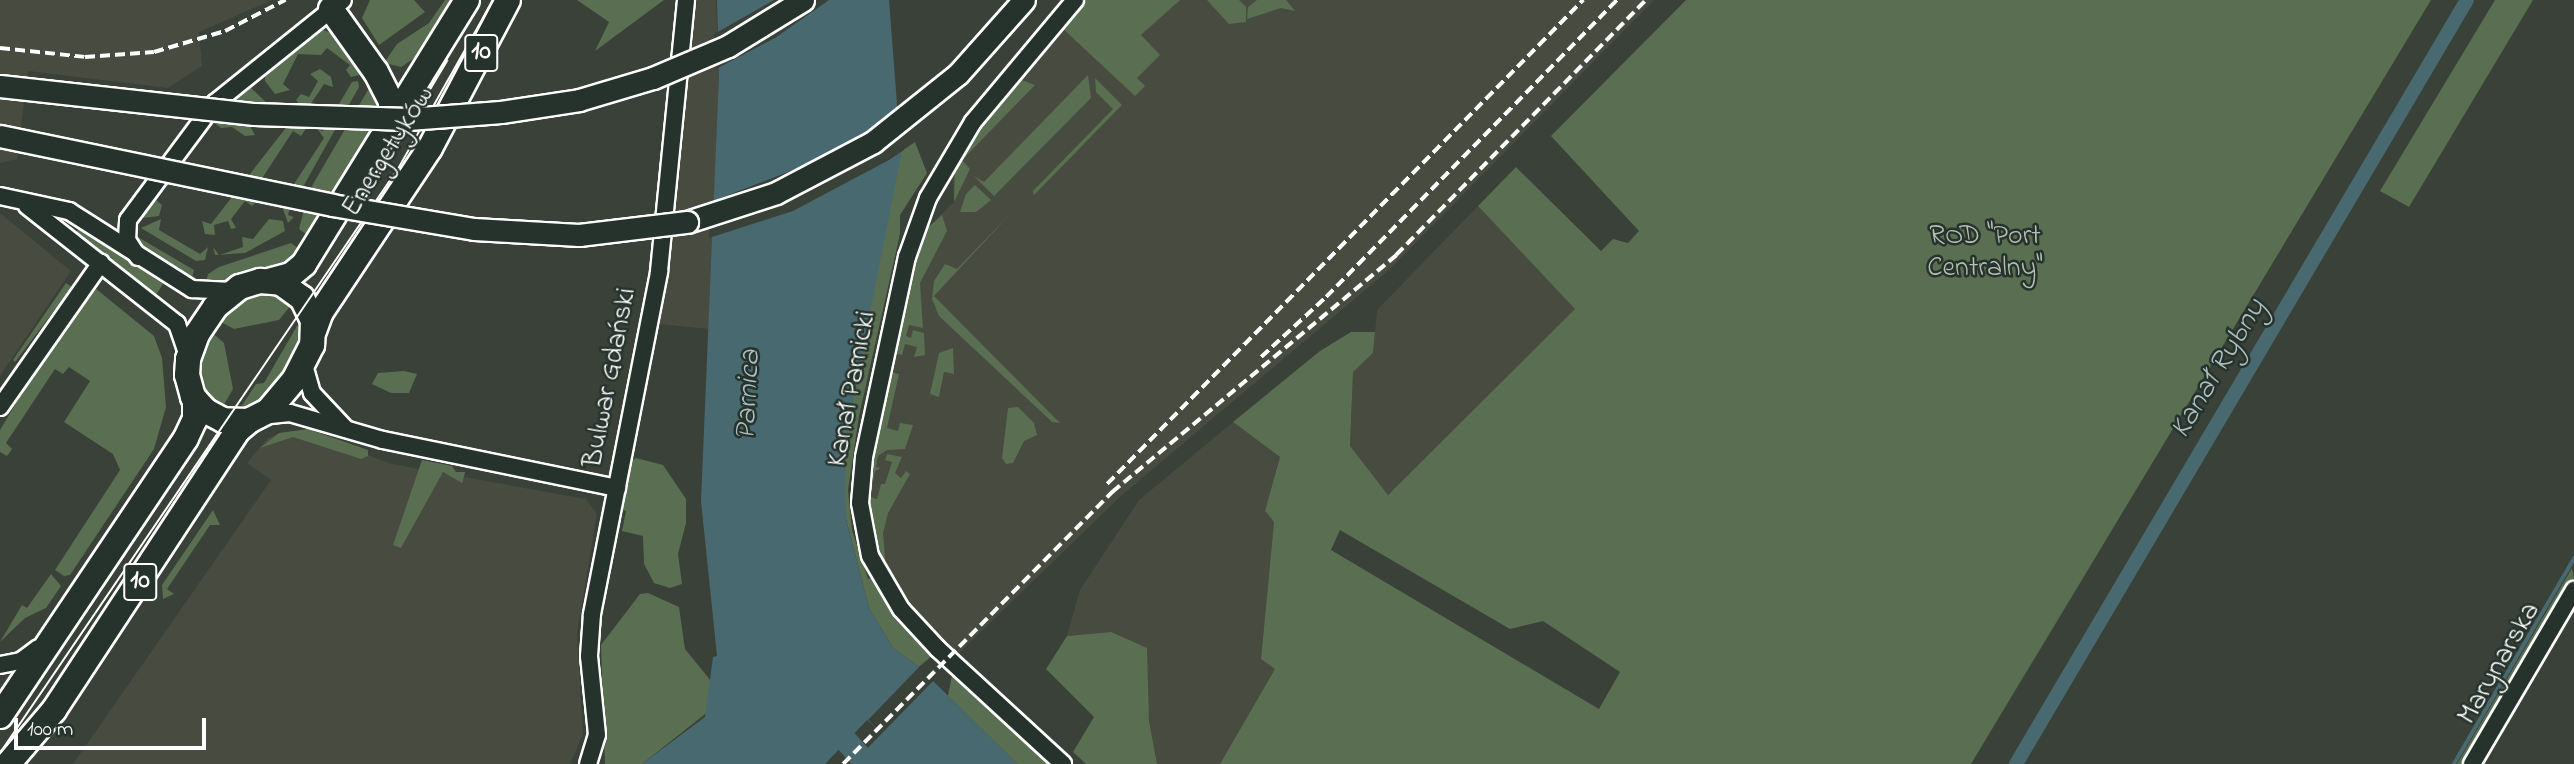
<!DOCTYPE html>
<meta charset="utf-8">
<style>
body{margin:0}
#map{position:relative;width:2574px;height:764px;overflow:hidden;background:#3a4138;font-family:"Indie Flower",sans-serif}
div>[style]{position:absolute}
.built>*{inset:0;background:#484b40}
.green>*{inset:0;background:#5a6e51}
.water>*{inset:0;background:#496970}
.pier>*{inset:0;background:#3a4138}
.stream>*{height:3.5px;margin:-1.75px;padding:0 1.75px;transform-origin:1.75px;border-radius:1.75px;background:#496970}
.canal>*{height:14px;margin:-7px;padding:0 7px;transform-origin:7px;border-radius:7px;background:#496970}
.river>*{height:23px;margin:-11.5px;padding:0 11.5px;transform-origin:11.5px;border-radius:11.5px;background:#496970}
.roads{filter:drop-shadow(2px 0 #fff) drop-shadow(-2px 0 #fff) drop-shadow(0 2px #fff) drop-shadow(0 -2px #fff)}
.street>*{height:16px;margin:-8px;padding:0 8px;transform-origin:8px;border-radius:8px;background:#26332d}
.secondary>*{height:21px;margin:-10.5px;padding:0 10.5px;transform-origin:10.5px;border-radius:10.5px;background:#26332d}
.primary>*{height:24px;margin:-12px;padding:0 12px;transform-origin:12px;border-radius:12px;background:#26332d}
.tram>*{height:2px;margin:-1px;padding:0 1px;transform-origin:1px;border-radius:1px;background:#fff}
.rail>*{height:3.5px;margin-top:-1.75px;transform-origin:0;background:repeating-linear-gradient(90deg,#fff 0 10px,transparent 0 15px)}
.bridges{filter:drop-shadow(2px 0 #fff) drop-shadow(-2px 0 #fff) drop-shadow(0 2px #fff) drop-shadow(0 -2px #fff)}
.secondary-bridge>*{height:21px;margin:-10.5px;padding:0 10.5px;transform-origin:10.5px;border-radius:10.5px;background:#26332d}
span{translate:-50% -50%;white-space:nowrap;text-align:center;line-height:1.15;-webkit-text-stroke:5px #26332d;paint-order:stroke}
.shield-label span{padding:2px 5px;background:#26332d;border:2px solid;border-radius:5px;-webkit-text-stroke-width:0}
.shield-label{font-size:26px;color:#fff;font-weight:700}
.street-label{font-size:28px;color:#fff}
.park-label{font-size:28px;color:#b5beb1}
.water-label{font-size:30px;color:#adbcbf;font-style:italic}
.scale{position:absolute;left:14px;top:718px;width:192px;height:32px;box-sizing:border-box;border:4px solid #fff;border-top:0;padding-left:9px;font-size:21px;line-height:24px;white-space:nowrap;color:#fff;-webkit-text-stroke:5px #26332d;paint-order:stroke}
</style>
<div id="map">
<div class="built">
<i style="clip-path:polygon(0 0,272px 0,199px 32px,202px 66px,168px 88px,28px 71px,17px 159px,0 163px)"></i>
<i style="clip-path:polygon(697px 0,716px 0,719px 74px,709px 329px,659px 324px)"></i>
<i style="clip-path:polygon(1086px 0,1654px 0,1389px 270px,1122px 495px,956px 656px,913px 610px,895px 576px,887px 578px,867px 498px,872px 456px,919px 236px,954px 202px,952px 176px,983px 121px)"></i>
<i style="clip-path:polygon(1478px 206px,1576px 309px,1388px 495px,1350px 447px,1353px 371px,1373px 353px,1377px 310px)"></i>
<i style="clip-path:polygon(0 213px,71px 271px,0 376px)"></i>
<i style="clip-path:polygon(1233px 422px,1280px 457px,1265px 511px,1274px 522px,1261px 659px,1276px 669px,1220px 764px,1157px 764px,1149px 721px,1111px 632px,1067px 636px,1080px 590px,1139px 500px)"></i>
<i style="clip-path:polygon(279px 434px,324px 439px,392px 464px,586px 499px,597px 514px,577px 634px,583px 734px,570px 764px,73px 764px,271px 480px,247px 463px,268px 438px)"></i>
</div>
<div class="green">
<i style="clip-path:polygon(370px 0,414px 0,425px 12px,379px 45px,362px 18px)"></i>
<i style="clip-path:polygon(445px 0,450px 0,416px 57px,401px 67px,384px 63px,397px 44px,429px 23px)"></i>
<i style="clip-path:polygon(577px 0,664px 0,595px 51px,609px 22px)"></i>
<i style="clip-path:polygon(1086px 0,1180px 0,1141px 35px,1160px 55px,1137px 78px,1145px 86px,1135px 96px,1061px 27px)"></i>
<i style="clip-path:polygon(1207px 0,1239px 0,1246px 7px,1246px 22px,1229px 24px)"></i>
<i style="clip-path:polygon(1257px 0,1286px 0,1295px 11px,1281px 8px,1247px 19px,1248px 7px)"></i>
<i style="clip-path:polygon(evenodd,1686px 0,2431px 0,1971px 764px,1220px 764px,1275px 669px,1261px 659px,1274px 522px,1265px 511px,1280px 457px,1233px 422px,1320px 351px,1351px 332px,1375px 332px,1373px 353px,1353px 372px,1350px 446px,1388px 495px,1575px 309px,1478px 206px,1516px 167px,1601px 251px,1613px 239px,1628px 243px,1639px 231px,1551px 136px,1686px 0,1340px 530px,1510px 629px,1543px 621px,1620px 672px,1599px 709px,1331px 550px,1340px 530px)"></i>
<i style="clip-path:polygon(2495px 0,2533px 0,2409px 207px,2380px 191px)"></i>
<i style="clip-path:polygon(323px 30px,333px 33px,363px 70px,360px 75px,351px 77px,346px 70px,350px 65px,327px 48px,321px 55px,298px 54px,283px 84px,290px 90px,275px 94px,265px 81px,265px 71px,316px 31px)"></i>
<i style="clip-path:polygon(320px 69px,331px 77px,333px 87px,324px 84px,306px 111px,313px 118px,301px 136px,293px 131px,259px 183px,257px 201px,252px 206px,245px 201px,231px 219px,236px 228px,231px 229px,228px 221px,214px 225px,215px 235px,205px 234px,202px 221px,211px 224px,302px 107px,296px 100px,301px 94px,309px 97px,318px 81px,310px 74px)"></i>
<i style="clip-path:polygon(1088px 75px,1091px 98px,994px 196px,974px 176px,984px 182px)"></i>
<i style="clip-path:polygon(1095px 78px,1122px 105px,1034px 195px,1033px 191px,1113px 109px,1096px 92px)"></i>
<i style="clip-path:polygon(1019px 79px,1035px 85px,962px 160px,970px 169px,954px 202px,955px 163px)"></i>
<i style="clip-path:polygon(358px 81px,359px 87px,299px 194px,294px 193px,288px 215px,294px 217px,288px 223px,281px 204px,324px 138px,318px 130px,323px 131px,352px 82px)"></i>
<i style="clip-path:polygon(372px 83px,379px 94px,382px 121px,312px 239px,299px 229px,309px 191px)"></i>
<i style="clip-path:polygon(251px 88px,271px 107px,250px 126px,255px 135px,245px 136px,232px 127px,221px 128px,214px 123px,155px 199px,162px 205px,159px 216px,134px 219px,179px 155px,242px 89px)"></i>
<i style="clip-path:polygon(915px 142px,927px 173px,900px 215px,900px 234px,859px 416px,848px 490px,852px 530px,868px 579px,874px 577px,935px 653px,919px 667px,893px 648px,869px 608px,846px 519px,842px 472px,844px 423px,848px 423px,900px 152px)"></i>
<i style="clip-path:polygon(975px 185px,991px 200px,976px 212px,960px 212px,966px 194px)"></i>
<i style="clip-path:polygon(1014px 210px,934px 296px,1060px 423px,1052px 422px,939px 316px,932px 299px,934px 281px,945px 264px,957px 269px)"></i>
<i style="clip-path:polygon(942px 215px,947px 231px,920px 283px,923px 328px,909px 325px,906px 336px,911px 338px,913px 330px,924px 333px,925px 355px,914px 357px,917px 347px,905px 344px,902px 355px,894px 353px,890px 372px,899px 374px,887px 428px,898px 431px,900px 423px,913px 425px,905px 449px,887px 450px,878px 456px,876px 467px,881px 468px,875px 471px,870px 497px,877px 499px,881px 484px,885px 484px,892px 462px,885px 460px,887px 454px,902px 457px,895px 473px,901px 478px,906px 471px,910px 474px,888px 513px,883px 533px,886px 569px,880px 568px,867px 492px,880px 412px,919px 236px)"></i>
<i style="clip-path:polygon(161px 219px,159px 230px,200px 254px,208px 247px,205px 260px,196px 261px,141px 228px)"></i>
<i style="clip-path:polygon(269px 219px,283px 221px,285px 231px,245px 253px,215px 255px,213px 247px,219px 255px,243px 247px,242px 237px,253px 239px)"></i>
<i style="clip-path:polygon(82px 224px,163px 284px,156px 295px,74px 235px)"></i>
<i style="clip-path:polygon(131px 233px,194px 270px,191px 282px,147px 258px)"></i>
<i style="clip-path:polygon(291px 243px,302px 251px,287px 268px,250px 271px,218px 286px,205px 287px,208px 274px,219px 267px)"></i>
<i style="clip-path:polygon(66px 283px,72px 287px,15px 362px,13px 360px)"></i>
<i style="clip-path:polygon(95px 288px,154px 336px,162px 358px,166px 407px,154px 449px,70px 575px,64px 576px,55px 570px,120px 470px,113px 454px,64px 422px,90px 381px,69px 367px,63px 374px,55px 369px,6px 443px,12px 449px,7px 456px,0 452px,0 430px,40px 363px)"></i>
<i style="clip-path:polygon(268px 292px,292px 304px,279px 320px,234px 329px,219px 321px,239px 301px)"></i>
<i style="clip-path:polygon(301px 319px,300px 343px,284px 374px,261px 402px,239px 410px,256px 384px,264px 383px)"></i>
<i style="clip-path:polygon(211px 332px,224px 343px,233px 389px,222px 408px,202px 388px,198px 367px)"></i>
<i style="clip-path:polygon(953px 348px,954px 374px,944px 372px,939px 397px,930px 394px,939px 353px)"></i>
<i style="clip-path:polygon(404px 371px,417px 374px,409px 393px,391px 393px,372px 384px,378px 373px)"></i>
<i style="clip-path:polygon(1018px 407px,1034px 423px,1037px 435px,1024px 441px,1013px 463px,1006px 464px,1002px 458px,1008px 408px)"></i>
<i style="clip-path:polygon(308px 429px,368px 450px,368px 456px,361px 459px,293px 437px,260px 448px,279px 433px)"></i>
<i style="clip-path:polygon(636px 458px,663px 465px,686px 499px,686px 523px,678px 554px,682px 584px,670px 588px,654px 583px,644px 564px,643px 536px,622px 531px,626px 511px,621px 509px,631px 461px)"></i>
<i style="clip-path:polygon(422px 460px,452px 466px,456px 472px,465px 472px,464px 477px,462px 483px,443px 472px,401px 548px,393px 545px)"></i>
<i style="clip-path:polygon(213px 510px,220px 525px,210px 525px,167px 589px,174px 594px,163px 599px,162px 585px)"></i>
<i style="clip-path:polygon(2572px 568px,2574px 578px,2463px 764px,2457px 764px)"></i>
<i style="clip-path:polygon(51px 574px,61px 586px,46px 608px,25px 618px,0 642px,22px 605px,27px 608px)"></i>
<i style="clip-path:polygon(648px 593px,679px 607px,685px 649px,711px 681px,709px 711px,642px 764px,605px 764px,601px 645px,640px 594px)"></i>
<i style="clip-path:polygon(1111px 632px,1147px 648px,1149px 721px,1157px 764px,1086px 764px,1073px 752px,1094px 717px,1046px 669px,1067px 636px)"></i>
<i style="clip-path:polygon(953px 670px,1046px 759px,1051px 764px,1017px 764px,948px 696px)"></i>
</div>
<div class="water">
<i style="clip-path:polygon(717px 0,889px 0,901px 156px,848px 423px,844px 424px,846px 519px,869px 608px,893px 648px,919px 667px,1017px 764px,642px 764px,705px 717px,713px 657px,717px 656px,701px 501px,719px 74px)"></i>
</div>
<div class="pier">
<i style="clip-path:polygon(774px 0,829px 0,775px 38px,716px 69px,714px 34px)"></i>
<i style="clip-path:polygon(901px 110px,904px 150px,889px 160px,793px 211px,709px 238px,710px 202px,827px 157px)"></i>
<i style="clip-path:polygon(921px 665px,935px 679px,852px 764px,825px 764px,867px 720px,882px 733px,868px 720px)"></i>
</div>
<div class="stream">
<i style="left:2454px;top:764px;width:238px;rotate:-59.7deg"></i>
</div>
<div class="canal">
<i style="left:2016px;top:764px;width:887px;rotate:-59.45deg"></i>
</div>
<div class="river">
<i style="left:827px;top:720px;width:59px;rotate:47.7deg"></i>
</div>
<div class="roads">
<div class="street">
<i style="left:0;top:196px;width:71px;rotate:12.3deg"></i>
<i style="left:69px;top:211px;width:146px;rotate:32.4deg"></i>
<i style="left:192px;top:289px;width:40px;rotate:2.9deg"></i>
<i style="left:27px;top:206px;width:191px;rotate:38.2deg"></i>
<i style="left:177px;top:324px;width:34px;rotate:71deg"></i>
<i style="left:138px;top:257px;width:20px;rotate:-123deg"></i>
<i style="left:127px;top:240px;width:20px;rotate:-87deg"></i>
<i style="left:128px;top:220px;width:146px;rotate:-53.4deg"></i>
<i style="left:215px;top:103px;width:164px;rotate:-38.8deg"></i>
<i style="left:304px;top:365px;width:29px;rotate:74deg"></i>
<i style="left:312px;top:393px;width:48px;rotate:46.7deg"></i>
<i style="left:0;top:407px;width:176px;rotate:-55deg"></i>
<i style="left:261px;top:416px;width:29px;rotate:-6deg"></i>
<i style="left:290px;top:413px;width:97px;rotate:16.2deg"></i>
<i style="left:383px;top:440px;width:239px;rotate:11.6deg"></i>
<i style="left:0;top:665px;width:21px;rotate:-11deg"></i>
<i style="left:21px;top:661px;width:21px;rotate:-37deg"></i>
<i style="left:588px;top:764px;width:30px;rotate:-73deg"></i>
<i style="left:597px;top:735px;width:79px;rotate:-95.8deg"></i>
<i style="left:589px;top:656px;width:42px;rotate:-85.9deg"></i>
<i style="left:592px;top:614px;width:349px;rotate:-78.9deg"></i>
<i style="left:659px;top:271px;width:272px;rotate:-84.3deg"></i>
<i style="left:1063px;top:764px;width:170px;rotate:-137.4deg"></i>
<i style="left:938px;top:649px;width:54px;rotate:-132.8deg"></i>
<i style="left:901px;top:609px;width:61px;rotate:-120.3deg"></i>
<i style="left:870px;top:556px;width:54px;rotate:-100.7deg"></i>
<i style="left:860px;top:503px;width:46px;rotate:-85deg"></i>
<i style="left:864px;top:457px;width:205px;rotate:-77.9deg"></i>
<i style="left:907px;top:257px;width:63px;rotate:-70.4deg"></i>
<i style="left:928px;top:198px;width:88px;rotate:-59.4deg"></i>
<i style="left:973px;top:122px;width:159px;rotate:-50.1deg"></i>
<i style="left:2472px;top:764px;width:202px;rotate:-59.6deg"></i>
</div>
<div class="secondary">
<i style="left:687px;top:222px;width:94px;rotate:-18deg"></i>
<i style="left:776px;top:193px;width:110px;rotate:-27.7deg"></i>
<i style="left:873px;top:142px;width:109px;rotate:-38.7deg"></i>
<i style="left:958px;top:74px;width:99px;rotate:-48.3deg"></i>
</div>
<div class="primary">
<i style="left:331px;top:9px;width:77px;rotate:54.5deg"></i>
<i style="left:376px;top:72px;width:33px;rotate:63deg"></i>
<i style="left:391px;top:101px;width:23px;rotate:88deg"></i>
<i style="left:260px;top:281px;width:21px;rotate:5deg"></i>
<i style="left:281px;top:283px;width:26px;rotate:36deg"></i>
<i style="left:302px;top:298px;width:25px;rotate:64deg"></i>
<i style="left:313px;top:321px;width:24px;rotate:92deg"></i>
<i style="left:312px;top:345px;width:39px;rotate:117deg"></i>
<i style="left:294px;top:380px;width:40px;rotate:130deg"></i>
<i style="left:268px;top:411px;width:22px;rotate:153deg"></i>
<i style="left:248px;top:421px;width:25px;rotate:-178deg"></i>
<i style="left:223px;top:420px;width:19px;rotate:-152deg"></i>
<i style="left:206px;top:411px;width:19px;rotate:-133deg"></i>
<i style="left:193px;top:397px;width:23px;rotate:-105deg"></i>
<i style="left:187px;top:375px;width:16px;rotate:-86deg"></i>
<i style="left:188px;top:359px;width:27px;rotate:-70deg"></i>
<i style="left:197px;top:334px;width:32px;rotate:-56deg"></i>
<i style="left:215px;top:307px;width:32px;rotate:-39deg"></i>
<i style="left:240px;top:287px;width:21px;rotate:-17deg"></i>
<i style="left:268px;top:281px;width:24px;rotate:-15deg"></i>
<i style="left:291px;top:275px;width:17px;rotate:-40deg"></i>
<i style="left:304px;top:264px;width:310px;rotate:-58.3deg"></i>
<i style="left:314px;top:331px;width:20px;rotate:-70deg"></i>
<i style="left:321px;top:312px;width:197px;rotate:-56.4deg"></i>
<i style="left:430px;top:148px;width:167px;rotate:-62.2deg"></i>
<i style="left:0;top:716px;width:334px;rotate:-56.2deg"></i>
<i style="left:186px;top:438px;width:21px;rotate:-65deg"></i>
<i style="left:195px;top:419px;width:20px;rotate:-90deg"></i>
<i style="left:8px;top:764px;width:71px;rotate:-49.6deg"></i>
<i style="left:54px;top:710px;width:334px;rotate:-56.7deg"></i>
<i style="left:237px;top:431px;width:17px;rotate:-40deg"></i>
</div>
</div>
<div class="tram">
<i style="left:354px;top:217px;width:182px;rotate:-59.2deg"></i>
<i style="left:0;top:753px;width:709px;rotate:-55.75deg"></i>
<i style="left:399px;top:167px;width:192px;rotate:-60.6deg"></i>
</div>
<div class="rail">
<i style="left:0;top:48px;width:85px;rotate:6deg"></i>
<i style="left:85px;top:57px;width:69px;rotate:-4.1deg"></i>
<i style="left:154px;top:52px;width:74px;rotate:-16.5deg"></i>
<i style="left:225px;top:31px;width:68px;rotate:-27.3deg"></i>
<i style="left:1261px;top:357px;width:88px;rotate:-42.7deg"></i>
<i style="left:1326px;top:297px;width:416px;rotate:-45.6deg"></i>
<i style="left:1107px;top:484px;width:679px;rotate:-45.48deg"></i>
<i style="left:843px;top:764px;width:383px;rotate:-45.3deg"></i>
<i style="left:1112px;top:492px;width:370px;rotate:-39.8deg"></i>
<i style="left:1396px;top:255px;width:357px;rotate:-45.6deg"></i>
</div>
<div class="bridges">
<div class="secondary-bridge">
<i style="left:0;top:86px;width:256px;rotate:6.3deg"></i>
<i style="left:254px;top:114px;width:154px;rotate:1.9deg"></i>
<i style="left:408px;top:119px;width:93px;rotate:-4.3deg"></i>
<i style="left:501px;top:112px;width:79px;rotate:-8.7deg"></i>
<i style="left:579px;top:100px;width:77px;rotate:-16.6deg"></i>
<i style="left:653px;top:78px;width:82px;rotate:-23.1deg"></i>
<i style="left:728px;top:46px;width:88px;rotate:-31.5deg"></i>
<i style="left:0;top:136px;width:339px;rotate:11.7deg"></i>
<i style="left:332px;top:205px;width:144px;rotate:9.6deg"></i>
<i style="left:474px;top:229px;width:105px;rotate:3.3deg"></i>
<i style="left:579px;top:235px;width:109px;rotate:-6.9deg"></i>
</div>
</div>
<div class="shield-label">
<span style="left:481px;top:53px">10</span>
<span style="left:140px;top:582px">10</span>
</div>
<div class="street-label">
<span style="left:389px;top:152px;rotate:-58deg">Energetyków</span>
<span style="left:611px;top:378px;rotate:-79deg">Bulwar Gdański</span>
<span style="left:853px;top:389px;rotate:-79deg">Kanał Parnicki</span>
<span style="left:2500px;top:664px;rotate:-60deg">Marynarska</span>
</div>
<div class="park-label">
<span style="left:1985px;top:253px">ROD "Port<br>Centralny"</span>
</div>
<div class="water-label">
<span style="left:2219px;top:369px;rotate:-59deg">Kanał Rybny</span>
<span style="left:749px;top:395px;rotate:-87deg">Parnica</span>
</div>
<div class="scale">100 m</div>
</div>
